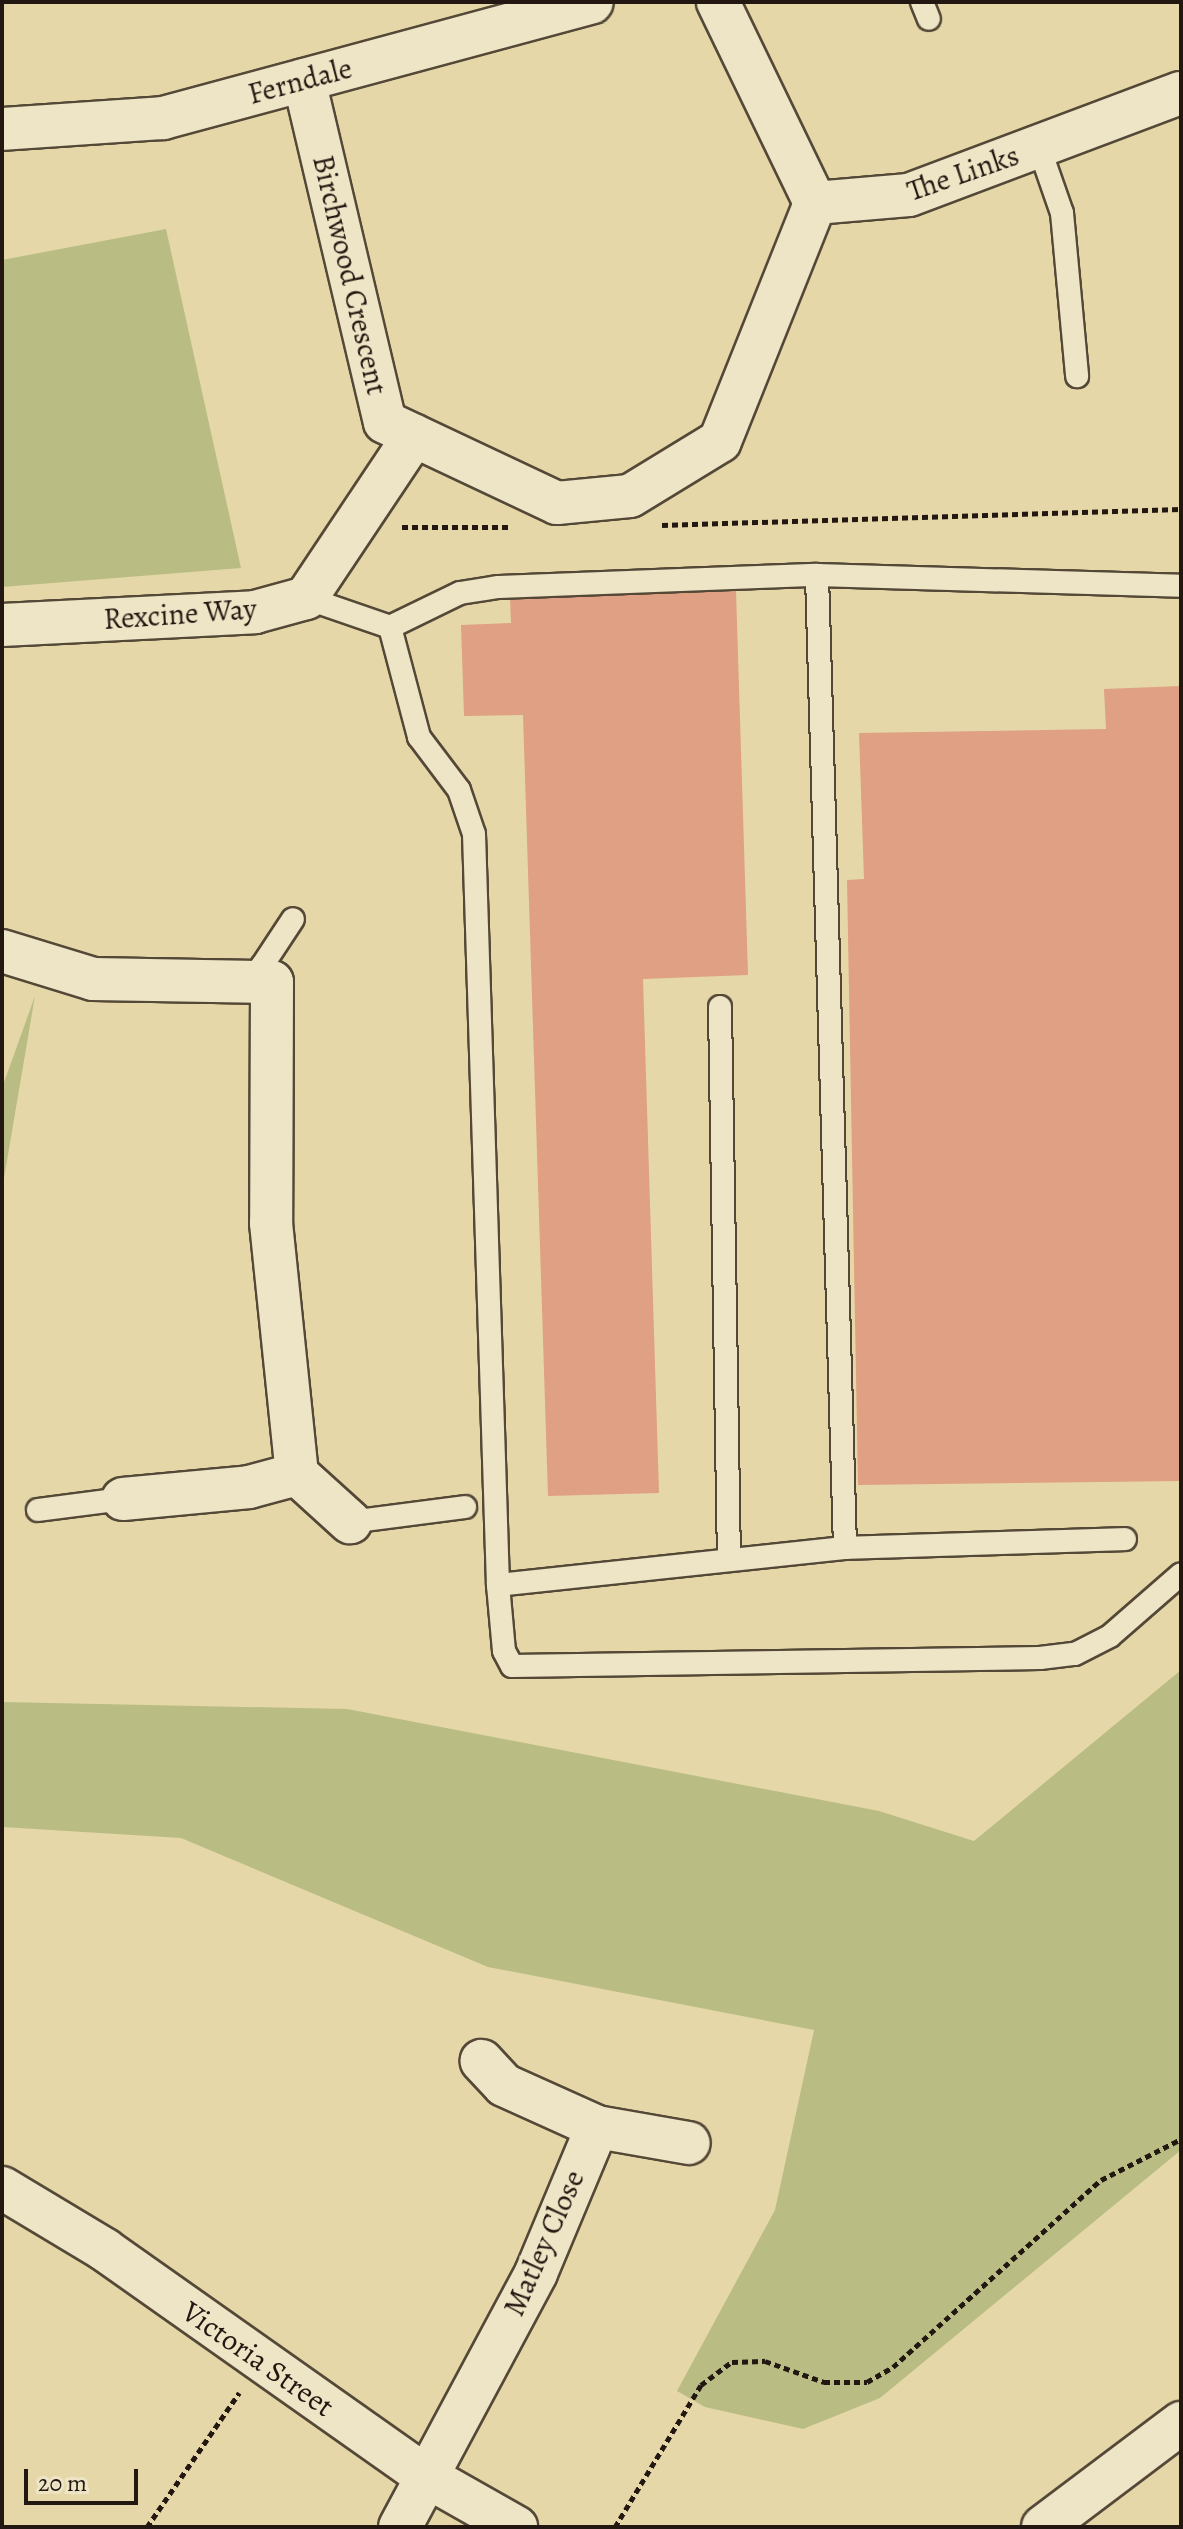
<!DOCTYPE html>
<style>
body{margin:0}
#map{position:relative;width:1183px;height:2529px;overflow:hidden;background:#e5d7a8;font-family:Alegreya,serif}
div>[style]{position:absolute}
.green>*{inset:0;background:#b9bd84}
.building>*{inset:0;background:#dfa083}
.path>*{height:5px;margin-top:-2.5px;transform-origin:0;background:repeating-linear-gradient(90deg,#231811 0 6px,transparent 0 10px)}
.roads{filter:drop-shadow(2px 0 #544837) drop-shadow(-2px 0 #544837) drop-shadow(0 2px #544837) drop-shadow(0 -2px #544837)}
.lane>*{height:22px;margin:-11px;padding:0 11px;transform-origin:11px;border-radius:11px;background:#eee5c6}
.street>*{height:42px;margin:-21px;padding:0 21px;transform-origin:21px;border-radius:21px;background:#eee5c6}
span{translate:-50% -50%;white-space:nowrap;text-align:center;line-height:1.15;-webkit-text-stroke:7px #eee5c6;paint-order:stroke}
.street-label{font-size:30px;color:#231811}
.frame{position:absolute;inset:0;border:4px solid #231811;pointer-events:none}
.scale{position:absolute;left:24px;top:2469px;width:114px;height:36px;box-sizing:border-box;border:4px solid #231811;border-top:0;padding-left:10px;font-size:24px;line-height:28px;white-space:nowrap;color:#231811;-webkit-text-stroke:6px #eee5c6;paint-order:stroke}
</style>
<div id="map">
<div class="green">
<i style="clip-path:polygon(166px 229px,241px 568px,2px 587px,2px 260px)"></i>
<i style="clip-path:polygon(35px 996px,2px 1190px,2px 1088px)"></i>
<i style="clip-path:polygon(1181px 1670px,1181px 2150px,880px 2398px,803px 2429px,705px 2407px,677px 2391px,775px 2210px,814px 2030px,488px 1967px,181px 1838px,2px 1827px,2px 1702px,347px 1709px,879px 1811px,974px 1841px)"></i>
</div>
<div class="building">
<i style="clip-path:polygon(736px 591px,748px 975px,643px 979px,659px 1493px,548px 1496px,523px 715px,464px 716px,461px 625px,511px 623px,510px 598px)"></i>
<i style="clip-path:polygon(1181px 686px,1181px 1481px,858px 1485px,847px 880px,864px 879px,859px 733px,1106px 729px,1104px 689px)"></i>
</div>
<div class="path">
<i style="left:662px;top:525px;width:519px;rotate:-1.77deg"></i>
<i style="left:402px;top:527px;width:106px"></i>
<i style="left:147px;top:2527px;width:163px;rotate:-55.5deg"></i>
<i style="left:615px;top:2527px;width:166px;rotate:-58.8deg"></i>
<i style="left:701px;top:2385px;width:39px;rotate:-37deg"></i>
<i style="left:732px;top:2362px;width:33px;rotate:-2deg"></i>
<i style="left:765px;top:2361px;width:63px;rotate:19.6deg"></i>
<i style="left:824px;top:2382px;width:43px"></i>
<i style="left:867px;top:2382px;width:30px;rotate:-30deg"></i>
<i style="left:893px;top:2367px;width:280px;rotate:-42deg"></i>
<i style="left:1101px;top:2180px;width:90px;rotate:-27.1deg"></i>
</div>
<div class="roads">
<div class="lane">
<i style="left:922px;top:2px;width:18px;rotate:68deg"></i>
<i style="left:1039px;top:147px;width:70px;rotate:70.8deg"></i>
<i style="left:1062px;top:213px;width:164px;rotate:84.7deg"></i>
<i style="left:817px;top:575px;width:973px;rotate:88.35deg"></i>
<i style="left:306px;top:598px;width:89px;rotate:19deg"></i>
<i style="left:390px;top:627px;width:78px;rotate:-25.9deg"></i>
<i style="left:460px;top:593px;width:39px;rotate:-9deg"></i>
<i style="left:499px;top:587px;width:318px;rotate:-2.2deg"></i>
<i style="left:817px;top:575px;width:364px;rotate:1.7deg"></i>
<i style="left:390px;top:627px;width:114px;rotate:75.2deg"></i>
<i style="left:419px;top:737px;width:66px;rotate:53deg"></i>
<i style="left:459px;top:790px;width:46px;rotate:71.2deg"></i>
<i style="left:474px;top:834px;width:751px;rotate:88.17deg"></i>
<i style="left:498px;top:1585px;width:66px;rotate:84.8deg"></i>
<i style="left:504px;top:1651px;width:17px;rotate:62deg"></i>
<i style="left:512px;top:1666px;width:528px;rotate:-0.87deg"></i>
<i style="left:1040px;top:1658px;width:35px;rotate:-7deg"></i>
<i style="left:1075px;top:1654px;width:39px;rotate:-27deg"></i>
<i style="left:1110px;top:1636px;width:94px;rotate:-41.1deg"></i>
<i style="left:272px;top:982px;width:19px;rotate:-122deg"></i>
<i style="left:262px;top:966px;width:56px;rotate:-56.6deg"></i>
<i style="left:720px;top:1007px;width:552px;rotate:89.07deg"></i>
<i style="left:38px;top:1510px;width:86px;rotate:-7.4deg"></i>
<i style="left:350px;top:1522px;width:116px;rotate:-7.4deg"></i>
<i style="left:498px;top:1585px;width:349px;rotate:-6.1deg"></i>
<i style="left:845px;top:1548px;width:280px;rotate:-1.8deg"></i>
</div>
<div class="street">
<i style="left:718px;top:2px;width:223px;rotate:64.2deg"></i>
<i style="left:815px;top:203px;width:94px;rotate:-4.9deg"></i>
<i style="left:909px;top:195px;width:290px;rotate:-20.6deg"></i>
<i style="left:304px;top:80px;width:351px;rotate:76.7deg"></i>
<i style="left:385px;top:422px;width:190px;rotate:25.2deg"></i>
<i style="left:557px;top:503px;width:73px;rotate:-5.5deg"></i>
<i style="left:630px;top:496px;width:105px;rotate:-31.4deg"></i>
<i style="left:720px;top:441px;width:256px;rotate:-68.2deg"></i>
<i style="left:2px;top:129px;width:161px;rotate:-3.9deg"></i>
<i style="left:163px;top:118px;width:444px;rotate:-15.1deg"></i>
<i style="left:2px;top:625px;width:253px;rotate:-2.9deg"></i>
<i style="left:255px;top:612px;width:53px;rotate:-15.4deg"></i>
<i style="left:306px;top:598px;width:195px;rotate:-56.3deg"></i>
<i style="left:2px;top:951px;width:95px;rotate:17.1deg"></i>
<i style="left:93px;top:979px;width:179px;rotate:1deg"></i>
<i style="left:272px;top:982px;width:241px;rotate:90.2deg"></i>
<i style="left:271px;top:1223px;width:252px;rotate:84.1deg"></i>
<i style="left:123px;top:1499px;width:127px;rotate:-5.4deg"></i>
<i style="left:249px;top:1487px;width:50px;rotate:-15.2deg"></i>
<i style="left:297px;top:1474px;width:72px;rotate:42.2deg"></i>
<i style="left:597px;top:2127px;width:93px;rotate:9.9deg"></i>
<i style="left:2px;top:2188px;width:120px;rotate:31deg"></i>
<i style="left:105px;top:2250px;width:390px;rotate:35.2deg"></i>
<i style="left:424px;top:2475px;width:106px;rotate:29.5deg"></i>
<i style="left:400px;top:2527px;width:288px;rotate:-61.8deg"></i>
<i style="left:536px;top:2273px;width:158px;rotate:-67.3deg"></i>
<i style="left:597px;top:2127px;width:102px;rotate:-155.7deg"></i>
<i style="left:504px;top:2085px;width:33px;rotate:-133deg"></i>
<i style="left:1043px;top:2527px;width:173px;rotate:-37deg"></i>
</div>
</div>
<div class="street-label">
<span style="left:300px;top:81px;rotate:-15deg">Ferndale</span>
<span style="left:963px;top:173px;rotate:-19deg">The Links</span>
<span style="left:350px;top:275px;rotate:77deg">Birchwood Crescent</span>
<span style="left:180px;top:614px;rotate:-4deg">Rexcine Way</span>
<span style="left:544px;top:2243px;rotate:-66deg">Matley Close</span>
<span style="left:258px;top:2359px;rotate:35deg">Victoria Street</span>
</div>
<div class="frame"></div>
<div class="scale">20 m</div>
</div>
